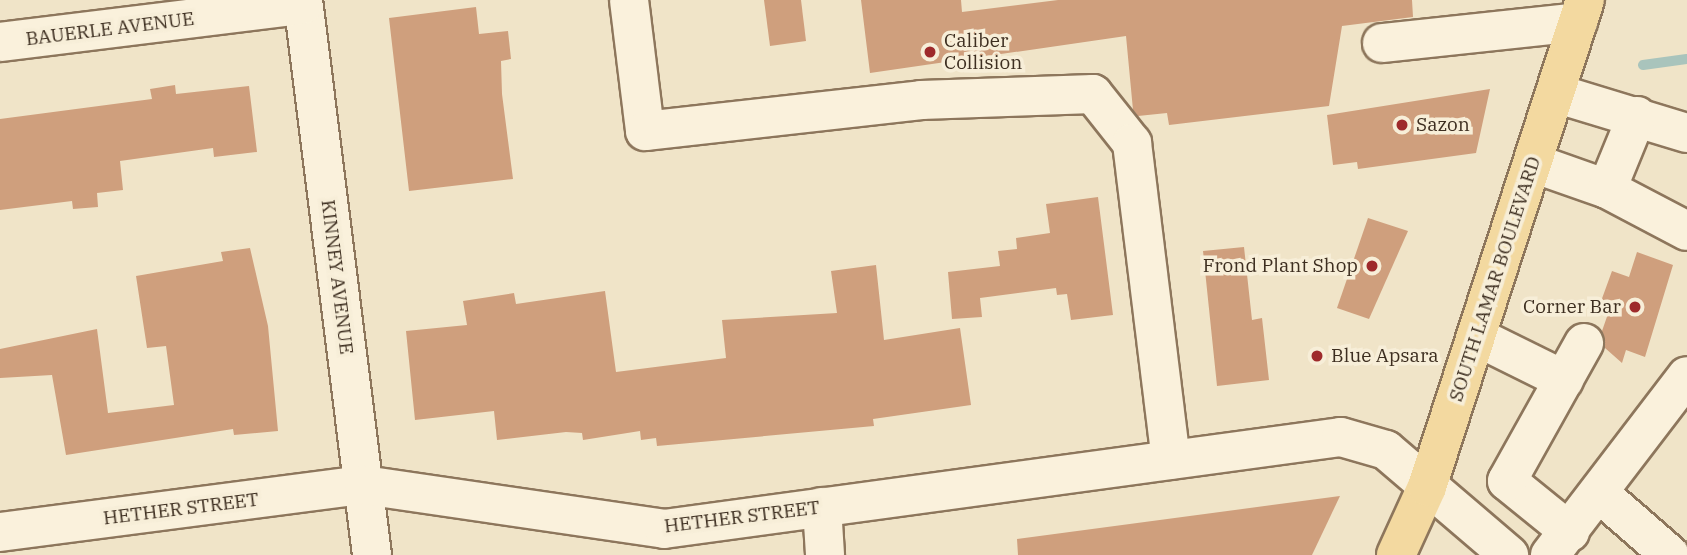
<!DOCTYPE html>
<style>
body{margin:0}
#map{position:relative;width:1687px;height:555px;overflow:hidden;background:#f0e4c8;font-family:"IBM Plex Serif",serif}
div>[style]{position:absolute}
.stream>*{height:10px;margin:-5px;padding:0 5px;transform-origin:5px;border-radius:5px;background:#a9c4bc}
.building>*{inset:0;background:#cf9f7d}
.roads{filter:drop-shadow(2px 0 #8d765c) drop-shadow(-2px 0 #8d765c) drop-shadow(0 2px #8d765c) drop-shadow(0 -2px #8d765c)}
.minor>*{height:38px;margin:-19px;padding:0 19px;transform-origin:19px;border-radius:19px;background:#faf1dc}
.major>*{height:38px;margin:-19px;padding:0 19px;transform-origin:19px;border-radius:19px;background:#f3d9a0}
.dots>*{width:19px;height:19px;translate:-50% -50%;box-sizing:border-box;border:4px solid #f7eed8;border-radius:50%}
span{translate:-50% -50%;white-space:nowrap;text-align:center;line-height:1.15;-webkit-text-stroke:7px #f7eed8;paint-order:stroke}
.street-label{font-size:19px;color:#3d2e20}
.poi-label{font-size:19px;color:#3d2e20}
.left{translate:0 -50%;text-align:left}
.right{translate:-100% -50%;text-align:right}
</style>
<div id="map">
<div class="stream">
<i style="left:1643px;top:65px;width:44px;rotate:-7.8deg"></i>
</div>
<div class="building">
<i style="clip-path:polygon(764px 0,801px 0,806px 41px,770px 46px)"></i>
<i style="clip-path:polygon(861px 0,961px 0,962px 12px,1058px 0,1412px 0,1413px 17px,1342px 26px,1329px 106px,1169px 125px,1167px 113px,1138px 116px,1133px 110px,1126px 36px,870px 73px)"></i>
<i style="clip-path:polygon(476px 7px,479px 34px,508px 31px,511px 59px,501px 61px,502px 94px,513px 179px,409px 191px,389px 18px)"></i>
<i style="clip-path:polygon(175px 85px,176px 94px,249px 86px,257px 152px,214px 157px,213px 148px,120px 161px,123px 190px,97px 193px,98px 207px,73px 209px,72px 201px,0 210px,0 119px,152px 99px,150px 89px)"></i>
<i style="clip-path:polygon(1490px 89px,1476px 153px,1358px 169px,1357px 162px,1333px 165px,1327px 115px)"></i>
<i style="clip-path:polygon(1098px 197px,1113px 315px,1071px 320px,1067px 294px,1057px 295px,1056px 288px,980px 298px,982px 317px,952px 319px,948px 272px,1000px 266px,998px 251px,1017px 249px,1016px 238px,1050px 233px,1046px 204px)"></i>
<i style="clip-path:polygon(1368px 218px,1408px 231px,1369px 319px,1337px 308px)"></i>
<i style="clip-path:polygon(1244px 247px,1252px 320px,1262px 318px,1269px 380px,1217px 386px,1203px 251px)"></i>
<i style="clip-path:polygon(250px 248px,268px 326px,278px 431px,234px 435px,233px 429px,66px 455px,52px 375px,0 378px,0 349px,97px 329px,108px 413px,174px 405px,166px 346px,147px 348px,136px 276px,223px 261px,221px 252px)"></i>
<i style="clip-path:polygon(1637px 252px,1673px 265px,1645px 357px,1626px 350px,1622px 363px,1605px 348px,1602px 331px,1610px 308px,1600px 304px,1612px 271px,1629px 277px)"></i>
<i style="clip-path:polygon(876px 265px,884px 340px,960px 328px,971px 405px,873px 419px,874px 426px,657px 446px,656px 438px,641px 440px,640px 431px,583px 440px,582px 433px,566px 432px,497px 440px,494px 411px,415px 420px,406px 331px,467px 325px,463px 301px,514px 293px,516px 304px,605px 291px,616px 372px,726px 358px,722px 320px,837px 313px,831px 271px)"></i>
<i style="clip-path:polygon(1340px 496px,1312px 555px,1018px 555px,1017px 539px)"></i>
</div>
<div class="roads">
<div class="minor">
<i style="left:303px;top:0;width:559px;rotate:82.91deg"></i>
<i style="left:629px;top:0;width:132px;rotate:83deg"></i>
<i style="left:645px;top:131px;width:278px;rotate:-6.4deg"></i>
<i style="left:921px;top:100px;width:172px;rotate:-2deg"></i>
<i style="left:1093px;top:94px;width:63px;rotate:51.5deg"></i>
<i style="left:1132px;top:143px;width:319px;rotate:83deg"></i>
<i style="left:0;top:42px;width:305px;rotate:-7deg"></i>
<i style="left:1382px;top:43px;width:197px;rotate:-6.1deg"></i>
<i style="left:1555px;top:93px;width:138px;rotate:16.9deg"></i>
<i style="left:1533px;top:163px;width:78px;rotate:19.4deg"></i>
<i style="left:1607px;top:189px;width:90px;rotate:27.7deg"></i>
<i style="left:1607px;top:189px;width:79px;rotate:-67.7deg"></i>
<i style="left:1477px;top:337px;width:97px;rotate:26.3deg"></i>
<i style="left:1599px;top:493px;width:94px;rotate:41.1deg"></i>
<i style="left:822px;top:507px;width:48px;rotate:86.4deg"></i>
<i style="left:0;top:532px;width:367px;rotate:-7.4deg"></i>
<i style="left:364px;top:485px;width:303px;rotate:8.3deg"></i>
<i style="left:664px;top:529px;width:683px;rotate:-7.74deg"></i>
<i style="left:1341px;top:437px;width:47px;rotate:16.1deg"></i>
<i style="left:1386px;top:450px;width:162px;rotate:40.5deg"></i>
<i style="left:1570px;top:532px;width:81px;rotate:-141deg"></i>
<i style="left:1507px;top:481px;width:158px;rotate:-60.8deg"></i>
<i style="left:1550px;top:555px;width:225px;rotate:-52.6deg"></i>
</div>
<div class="major">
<i style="left:1396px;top:555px;width:75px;rotate:-65.5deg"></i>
<i style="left:1427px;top:487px;width:512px;rotate:-72.03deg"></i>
</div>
</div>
<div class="dots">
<i style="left:930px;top:52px;background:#9e2a2b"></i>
<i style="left:1402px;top:125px;background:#9e2a2b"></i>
<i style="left:1372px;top:266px;background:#9e2a2b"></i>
<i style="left:1635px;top:307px;background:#9e2a2b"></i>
<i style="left:1317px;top:356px;background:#9e2a2b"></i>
</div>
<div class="street-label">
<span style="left:110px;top:29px;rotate:-7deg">BAUERLE AVENUE</span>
<span style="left:337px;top:277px;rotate:83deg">KINNEY AVENUE</span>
<span style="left:1495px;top:279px;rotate:-72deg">SOUTH LAMAR BOULEVARD</span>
<span style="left:181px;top:509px;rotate:-7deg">HETHER STREET</span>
<span style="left:742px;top:517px;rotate:-7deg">HETHER STREET</span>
</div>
<div class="poi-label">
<span class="left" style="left:944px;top:52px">Caliber<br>Collision</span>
<span class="left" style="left:1416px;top:125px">Sazon</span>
<span class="right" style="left:1358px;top:266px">Frond Plant Shop</span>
<span class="right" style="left:1621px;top:307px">Corner Bar</span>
<span class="left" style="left:1331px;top:356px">Blue Apsara</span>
</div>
</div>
